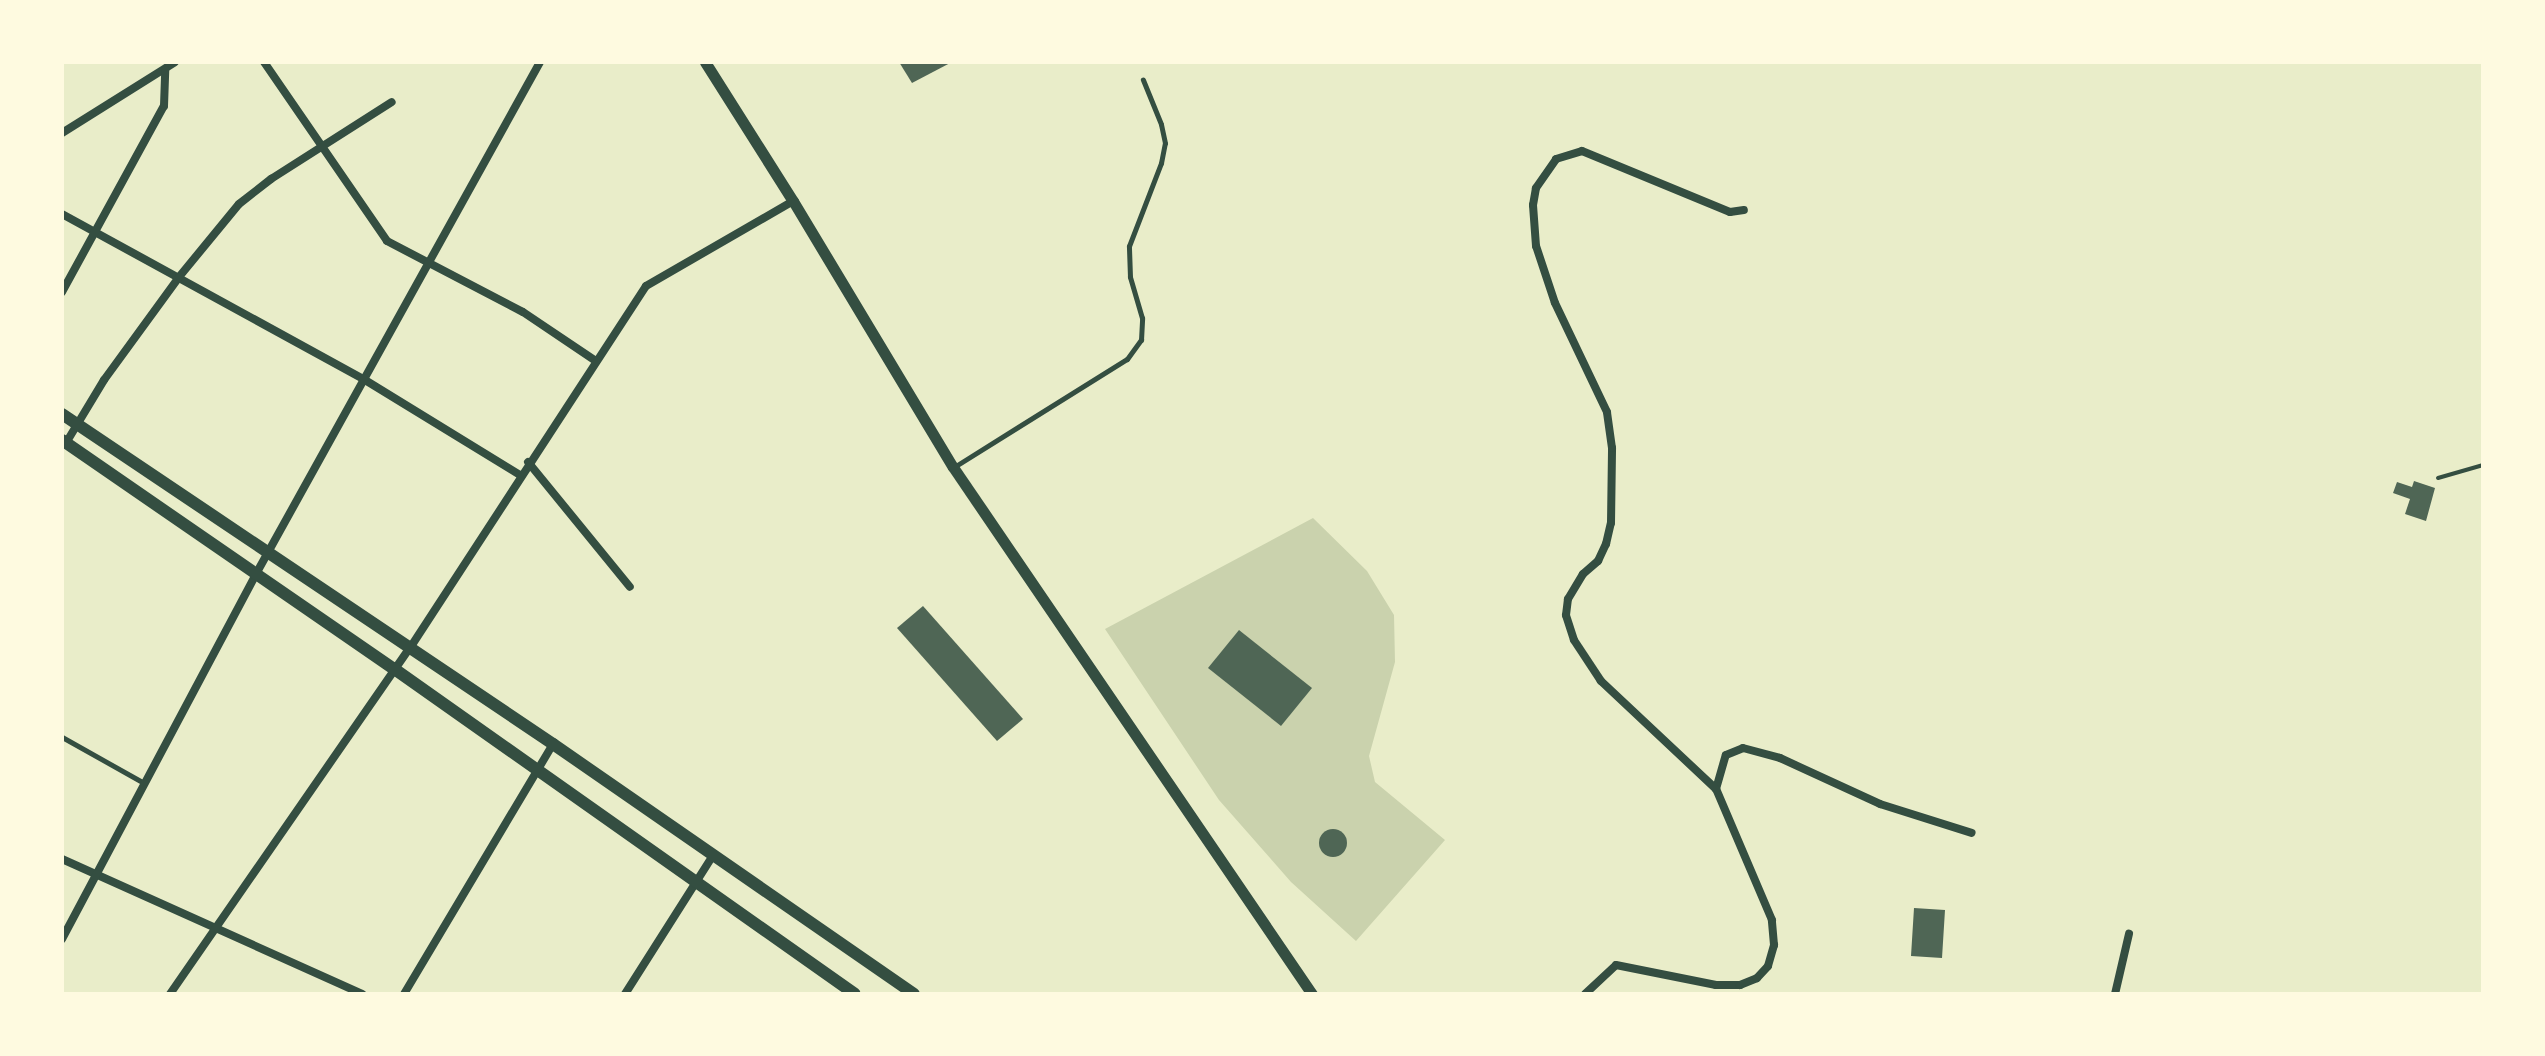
<!DOCTYPE html>
<style>
body{margin:0}
#map{position:relative;width:2545px;height:1056px;overflow:hidden;background:#e9edc9;font-family:Spectral,serif}
div>[style]{position:absolute}
.green>*{inset:0;background:#cad2ad}
.building>*{inset:0;background:#4f6655}
.round{border-radius:50%}
.path>*{height:4px;margin:-2px;padding:0 2px;transform-origin:2px;border-radius:2px;background:#344e41}
.service>*{height:5px;margin:-2.5px;padding:0 2.5px;transform-origin:2.5px;border-radius:2.5px;background:#344e41}
.minor>*{height:8px;margin:-4px;padding:0 4px;transform-origin:4px;border-radius:4px;background:#344e41}
.tertiary>*{height:11px;margin:-5.5px;padding:0 5.5px;transform-origin:5.5px;border-radius:5.5px;background:#344e41}
.secondary>*{height:12px;margin:-6px;padding:0 6px;transform-origin:6px;border-radius:6px;background:#344e41}
span{translate:-50% -50%;white-space:nowrap;text-align:center;line-height:1.15;-webkit-text-stroke:6px #fefae0;paint-order:stroke}
.frame{position:absolute;inset:0;border:64px solid #fefae0;pointer-events:none}
</style>
<div id="map">
<div class="green">
<i style="clip-path:polygon(1313px 518px,1367px 571px,1394px 615px,1395px 662px,1369px 756px,1375px 782px,1445px 840px,1356px 941px,1291px 882px,1219px 800px,1105px 629px)"></i>
</div>
<div class="building">
<i style="clip-path:polygon(899px 62px,952px 62px,912px 83px)"></i>
<i style="clip-path:polygon(2414px 481px,2435px 488px,2426px 521px,2405px 514px,2410px 499px,2393px 493px,2397px 482px,2412px 487px)"></i>
<i style="clip-path:polygon(923px 606px,1023px 719px,997px 741px,897px 628px)"></i>
<i style="clip-path:polygon(1239px 630px,1312px 688px,1281px 726px,1208px 668px)"></i>
<i class="round" style="left:1319px;top:829px;width:28px;height:28px"></i>
<i style="clip-path:polygon(1914px 908px,1945px 910px,1942px 958px,1911px 956px)"></i>
</div>
<div class="path">
<i style="left:2438px;top:478px;width:47px;rotate:-16.1deg"></i>
</div>
<div class="service">
<i style="left:954px;top:467px;width:204px;rotate:-32deg"></i>
<i style="left:1127px;top:359px;width:24px;rotate:-54deg"></i>
<i style="left:1141px;top:340px;width:22px;rotate:-87deg"></i>
<i style="left:1142px;top:318px;width:43px;rotate:-106.3deg"></i>
<i style="left:1130px;top:277px;width:31px;rotate:-92deg"></i>
<i style="left:1129px;top:246px;width:89px;rotate:-68.9deg"></i>
<i style="left:1161px;top:163px;width:20px;rotate:-79deg"></i>
<i style="left:1165px;top:143px;width:19px;rotate:-102deg"></i>
<i style="left:1161px;top:124px;width:48px;rotate:-112.2deg"></i>
<i style="left:62px;top:737px;width:94px;rotate:29.3deg"></i>
</div>
<div class="minor">
<i style="left:264px;top:62px;width:217px;rotate:55.5deg"></i>
<i style="left:387px;top:241px;width:153px;rotate:27.6deg"></i>
<i style="left:523px;top:312px;width:88px;rotate:33.9deg"></i>
<i style="left:62px;top:133px;width:133px;rotate:-32.1deg"></i>
<i style="left:62px;top:214px;width:345px;rotate:28.7deg"></i>
<i style="left:365px;top:380px;width:182px;rotate:31.5deg"></i>
<i style="left:62px;top:292px;width:212px;rotate:-61.3deg"></i>
<i style="left:164px;top:106px;width:36px;rotate:-88deg"></i>
<i style="left:66px;top:443px;width:74px;rotate:-58.9deg"></i>
<i style="left:104px;top:380px;width:127px;rotate:-53.9deg"></i>
<i style="left:179px;top:277px;width:94px;rotate:-50.6deg"></i>
<i style="left:239px;top:204px;width:41px;rotate:-38deg"></i>
<i style="left:271px;top:179px;width:143px;rotate:-32.5deg"></i>
<i style="left:528px;top:462px;width:161px;rotate:50.8deg"></i>
<i style="left:1716px;top:789px;width:35px;rotate:-74deg"></i>
<i style="left:1726px;top:755px;width:18px;rotate:-22deg"></i>
<i style="left:1743px;top:748px;width:38px;rotate:15deg"></i>
<i style="left:1780px;top:758px;width:110px;rotate:24.7deg"></i>
<i style="left:1880px;top:804px;width:96px;rotate:17.5deg"></i>
<i style="left:62px;top:859px;width:329px;rotate:24.2deg"></i>
<i style="left:62px;top:939px;width:413px;rotate:-62deg"></i>
<i style="left:256px;top:574px;width:585px;rotate:-60.98deg"></i>
<i style="left:170px;top:994px;width:421px;rotate:-55.3deg"></i>
<i style="left:410px;top:648px;width:432px;rotate:-56.9deg"></i>
<i style="left:646px;top:286px;width:170px;rotate:-30deg"></i>
<i style="left:404px;top:994px;width:291px;rotate:-59.2deg"></i>
<i style="left:625px;top:994px;width:166px;rotate:-57.6deg"></i>
<i style="left:1585px;top:994px;width:42px;rotate:-43.1deg"></i>
<i style="left:1616px;top:965px;width:102px;rotate:11.3deg"></i>
<i style="left:1716px;top:985px;width:24px"></i>
<i style="left:1740px;top:985px;width:18px;rotate:-22deg"></i>
<i style="left:1757px;top:978px;width:16px;rotate:-47deg"></i>
<i style="left:1768px;top:966px;width:22px;rotate:-74deg"></i>
<i style="left:1774px;top:945px;width:25px;rotate:-95deg"></i>
<i style="left:1772px;top:920px;width:142px;rotate:-113.1deg"></i>
<i style="left:1716px;top:789px;width:158px;rotate:-136.8deg"></i>
<i style="left:1601px;top:681px;width:49px;rotate:-123.4deg"></i>
<i style="left:1574px;top:640px;width:26px;rotate:-108deg"></i>
<i style="left:1566px;top:615px;width:16px;rotate:-83deg"></i>
<i style="left:1568px;top:599px;width:29px;rotate:-59deg"></i>
<i style="left:1583px;top:574px;width:20px;rotate:-41deg"></i>
<i style="left:1598px;top:561px;width:19px;rotate:-65deg"></i>
<i style="left:1606px;top:544px;width:22px;rotate:-77deg"></i>
<i style="left:1611px;top:523px;width:75px;rotate:-89.2deg"></i>
<i style="left:1612px;top:448px;width:36px;rotate:-98deg"></i>
<i style="left:1607px;top:412px;width:121px;rotate:-115.5deg"></i>
<i style="left:1555px;top:303px;width:60px;rotate:-108.4deg"></i>
<i style="left:1536px;top:246px;width:41px;rotate:-94.2deg"></i>
<i style="left:1533px;top:205px;width:17px;rotate:-80deg"></i>
<i style="left:1536px;top:188px;width:35px;rotate:-55deg"></i>
<i style="left:1556px;top:159px;width:27px;rotate:-17deg"></i>
<i style="left:1582px;top:151px;width:160px;rotate:22.4deg"></i>
<i style="left:1730px;top:212px;width:14px;rotate:-8deg"></i>
<i style="left:2115px;top:994px;width:62px;rotate:-76.9deg"></i>
</div>
<div class="tertiary">
<i style="left:705px;top:62px;width:165px;rotate:57.7deg"></i>
<i style="left:793px;top:201px;width:310px;rotate:59deg"></i>
<i style="left:953px;top:467px;width:638px;rotate:55.74deg"></i>
</div>
<div class="secondary">
<i style="left:62px;top:414px;width:592px;rotate:33.9deg"></i>
<i style="left:553px;top:744px;width:439px;rotate:34.7deg"></i>
<i style="left:62px;top:440px;width:402px;rotate:34.6deg"></i>
<i style="left:393px;top:668px;width:565px;rotate:35.21deg"></i>
</div>
<div class="frame"></div>
</div>
